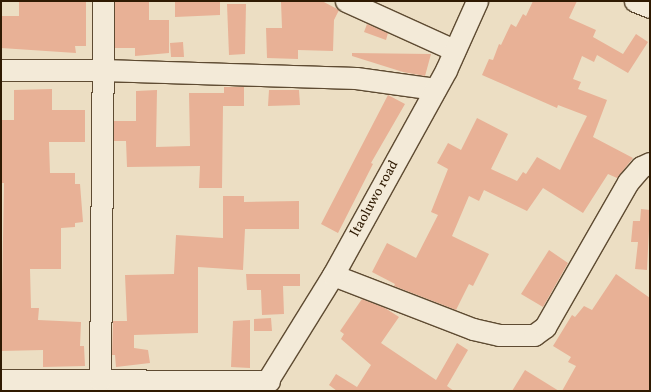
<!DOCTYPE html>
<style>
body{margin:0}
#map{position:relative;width:651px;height:392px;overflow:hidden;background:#ecdec3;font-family:Vollkorn,serif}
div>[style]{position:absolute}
.building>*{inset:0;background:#e8b196}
.roads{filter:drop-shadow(1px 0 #5e4b32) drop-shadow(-1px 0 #5e4b32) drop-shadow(0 1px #5e4b32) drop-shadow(0 -1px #5e4b32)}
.minor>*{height:21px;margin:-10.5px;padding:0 10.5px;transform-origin:10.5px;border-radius:10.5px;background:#f3ead8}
span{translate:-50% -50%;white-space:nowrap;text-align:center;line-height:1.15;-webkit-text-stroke:3.5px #f3ead8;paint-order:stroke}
.street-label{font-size:14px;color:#2f1a02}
.frame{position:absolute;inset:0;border:2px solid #2f1a02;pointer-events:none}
</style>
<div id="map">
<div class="building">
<i style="clip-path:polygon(19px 1px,86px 1px,86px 46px,75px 46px,76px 53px,1px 48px,1px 16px,19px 16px)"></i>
<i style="clip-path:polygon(115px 1px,149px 1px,149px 20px,169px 20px,169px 53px,135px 56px,135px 48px,115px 48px)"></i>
<i style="clip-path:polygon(175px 1px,220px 1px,220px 15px,175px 17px)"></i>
<i style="clip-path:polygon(322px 1px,339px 10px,334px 20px,333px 51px,298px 50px,298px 59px,267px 58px,266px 28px,282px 28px,281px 2px)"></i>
<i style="clip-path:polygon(533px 1px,577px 1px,569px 18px,596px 30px,593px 37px,623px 54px,636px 34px,648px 42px,628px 73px,597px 55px,594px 62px,582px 56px,573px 79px,581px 82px,578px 89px,607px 100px,593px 137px,633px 158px,617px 178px,608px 174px,583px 213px,543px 188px,527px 211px,484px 190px,479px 201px,469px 196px,452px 236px,489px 254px,473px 286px,469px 284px,456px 310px,394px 286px,395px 284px,372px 272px,387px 243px,416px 258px,438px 215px,431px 212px,448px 169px,437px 163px,448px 143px,461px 150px,477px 118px,508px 134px,491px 169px,517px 181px,523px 172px,526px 174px,537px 157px,560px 170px,587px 116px,558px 105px,557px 108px,482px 75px,489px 59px,493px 60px,499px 44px,501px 45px,511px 24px,516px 27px,523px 14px,526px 16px)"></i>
<i style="clip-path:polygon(227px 4px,246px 4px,245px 54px,229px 55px)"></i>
<i style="clip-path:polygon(367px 24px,388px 33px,386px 40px,364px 32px)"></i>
<i style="clip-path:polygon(183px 42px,184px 57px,171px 57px,170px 43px)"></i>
<i style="clip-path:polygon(352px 53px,431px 54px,425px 76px,403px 72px,352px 56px)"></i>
<i style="clip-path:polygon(224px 87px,244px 87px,244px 106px,223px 106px,222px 188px,199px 188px,200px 166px,127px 167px,126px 141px,114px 141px,114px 121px,136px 121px,136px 91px,157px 90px,156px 147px,190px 146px,189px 93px,224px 93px)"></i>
<i style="clip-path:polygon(52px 89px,52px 110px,85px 110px,85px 142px,49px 142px,50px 173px,75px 173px,75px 184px,80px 184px,83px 222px,75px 223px,75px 227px,61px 228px,61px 269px,30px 269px,31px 308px,39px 308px,38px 320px,81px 322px,80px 346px,84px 346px,85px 366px,43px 367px,43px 350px,1px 351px,4px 183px,1px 183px,1px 120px,14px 120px,14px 90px)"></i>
<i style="clip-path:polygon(269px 90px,299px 90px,300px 105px,268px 106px)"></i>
<i style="clip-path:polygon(388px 95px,405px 104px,371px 163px,373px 164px,338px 233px,321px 224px)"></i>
<i style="clip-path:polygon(223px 196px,244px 196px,244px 202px,299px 201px,299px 229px,245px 229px,243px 270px,198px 267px,198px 333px,134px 335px,134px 348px,148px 350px,150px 363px,116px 367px,115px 355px,112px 355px,113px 321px,127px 321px,125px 275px,174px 274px,176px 235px,223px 238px)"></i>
<i style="clip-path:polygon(641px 209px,650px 210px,647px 270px,635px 269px,638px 242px,631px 242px,633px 221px,640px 221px)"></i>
<i style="clip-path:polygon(549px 250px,568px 263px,543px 307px,521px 294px)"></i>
<i style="clip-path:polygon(246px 274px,300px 274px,300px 286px,283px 286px,284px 314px,262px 315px,261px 290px,247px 290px)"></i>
<i style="clip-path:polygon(616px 274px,650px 298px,650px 391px,562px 391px,576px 366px,568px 362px,571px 357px,553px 346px,572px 315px,575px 317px,584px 306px,592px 310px)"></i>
<i style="clip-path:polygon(362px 299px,385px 308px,399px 317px,381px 343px,436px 380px,457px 343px,468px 350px,447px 386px,454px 391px,337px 391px,329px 385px,336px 374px,357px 387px,371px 365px,341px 339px,344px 334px,340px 331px)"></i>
<i style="clip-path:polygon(271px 318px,272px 331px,254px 331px,254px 319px)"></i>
<i style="clip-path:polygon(250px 320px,250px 368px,231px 367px,233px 321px)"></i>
<i style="clip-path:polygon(525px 370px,559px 391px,512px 391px)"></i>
</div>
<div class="roads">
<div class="minor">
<i style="left:346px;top:1px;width:119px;rotate:24.4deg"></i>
<i style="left:635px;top:1px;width:16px;rotate:22deg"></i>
<i style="left:1px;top:70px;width:101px"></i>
<i style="left:102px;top:70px;width:254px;rotate:1.8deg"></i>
<i style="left:356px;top:78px;width:80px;rotate:7.9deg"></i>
<i style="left:333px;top:275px;width:150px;rotate:21.1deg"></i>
<i style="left:473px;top:329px;width:27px;rotate:13deg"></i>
<i style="left:499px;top:335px;width:35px"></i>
<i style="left:534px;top:335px;width:14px;rotate:-36deg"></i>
<i style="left:545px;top:327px;width:167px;rotate:-60.2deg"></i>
<i style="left:628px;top:182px;width:20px;rotate:-49deg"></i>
<i style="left:641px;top:167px;width:10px;rotate:-24deg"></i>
<i style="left:1px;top:380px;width:268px;rotate:0.2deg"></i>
<i style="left:100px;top:380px;width:379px;rotate:-89.5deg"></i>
<i style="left:261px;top:391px;width:137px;rotate:-58.2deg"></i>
<i style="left:333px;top:275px;width:234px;rotate:-61.1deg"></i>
<i style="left:446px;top:70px;width:76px;rotate:-65.8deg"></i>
</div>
</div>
<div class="street-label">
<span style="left:375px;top:199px;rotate:-61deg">Itaoluwo road</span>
</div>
<div class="frame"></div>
</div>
